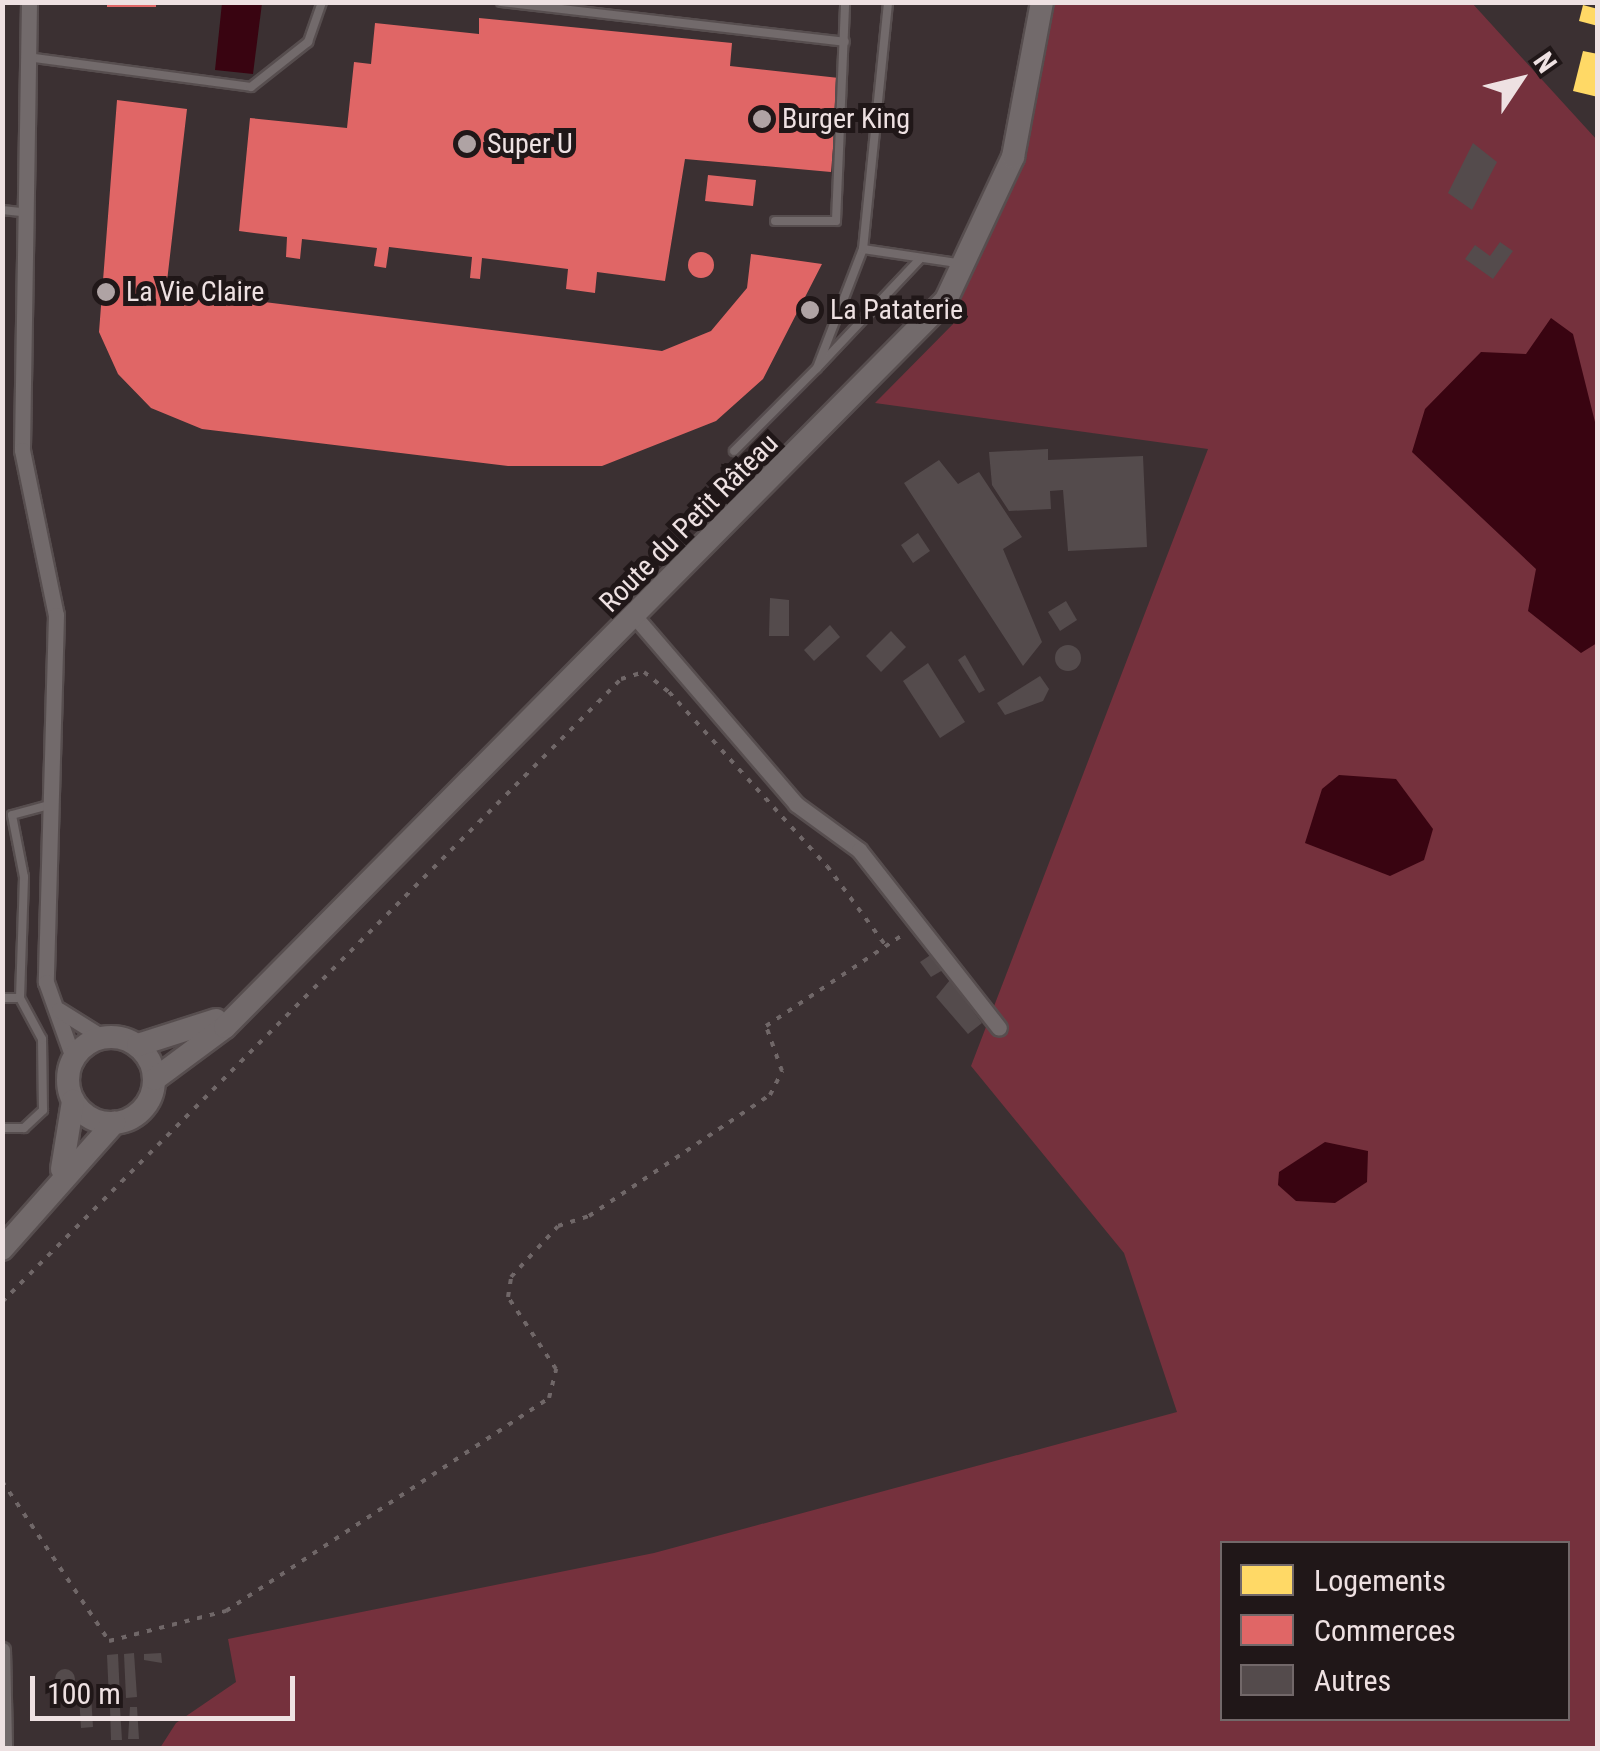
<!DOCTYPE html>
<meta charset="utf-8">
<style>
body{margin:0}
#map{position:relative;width:1600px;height:1751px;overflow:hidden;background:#3b3032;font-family:"Roboto Condensed",sans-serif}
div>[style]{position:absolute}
.green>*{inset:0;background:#75313d}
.water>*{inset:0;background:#390411}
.homes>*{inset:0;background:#ffd966}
.shops>*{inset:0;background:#e06666}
.round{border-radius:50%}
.building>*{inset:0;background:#544b4c}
.path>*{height:4px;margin-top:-2px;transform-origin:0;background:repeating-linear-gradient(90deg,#706768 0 5px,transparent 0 13px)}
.roads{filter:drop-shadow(2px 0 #574e4f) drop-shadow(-2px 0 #574e4f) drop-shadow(0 2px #574e4f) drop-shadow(0 -2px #574e4f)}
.lane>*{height:8px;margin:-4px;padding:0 4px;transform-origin:4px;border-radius:4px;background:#726a6b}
.street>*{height:15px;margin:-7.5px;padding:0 7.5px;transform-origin:7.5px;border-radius:7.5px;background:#726a6b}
.secondary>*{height:22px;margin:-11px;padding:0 11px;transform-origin:11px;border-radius:11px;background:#726a6b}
.secondary>.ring{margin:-11px;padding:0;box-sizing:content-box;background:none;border:22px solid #726a6b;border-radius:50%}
.dots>*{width:28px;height:28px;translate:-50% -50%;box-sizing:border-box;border:5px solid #201718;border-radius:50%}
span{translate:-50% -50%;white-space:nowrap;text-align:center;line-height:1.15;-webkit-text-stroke:10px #201718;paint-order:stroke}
.poi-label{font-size:28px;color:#eee1e2}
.left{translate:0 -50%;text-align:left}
.street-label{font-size:28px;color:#eee1e2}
.frame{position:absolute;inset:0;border:5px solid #eee1e2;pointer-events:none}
.legend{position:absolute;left:1220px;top:1541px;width:350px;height:180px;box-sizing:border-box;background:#201718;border:2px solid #726869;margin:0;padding:12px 18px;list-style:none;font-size:30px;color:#eee1e2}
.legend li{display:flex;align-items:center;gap:20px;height:50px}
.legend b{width:50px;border:2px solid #726869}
.north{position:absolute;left:1470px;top:30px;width:100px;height:100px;-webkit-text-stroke:8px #201718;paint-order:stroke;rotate:55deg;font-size:28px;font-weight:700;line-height:40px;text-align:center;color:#eee1e2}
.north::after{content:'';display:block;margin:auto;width:35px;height:45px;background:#eee1e2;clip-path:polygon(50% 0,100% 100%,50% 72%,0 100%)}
.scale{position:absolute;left:30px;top:1676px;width:265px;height:45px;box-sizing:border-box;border:5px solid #eee1e2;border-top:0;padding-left:12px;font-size:30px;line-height:35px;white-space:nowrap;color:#eee1e2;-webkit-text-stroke:8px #201718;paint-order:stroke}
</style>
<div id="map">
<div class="green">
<i style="clip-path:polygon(evenodd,1043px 3px,1472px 3px,1597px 140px,1597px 1748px,160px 1748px,176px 1723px,236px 1682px,228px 1639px,654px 1553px,1177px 1412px,1124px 1253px,971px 1066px,1208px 449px,875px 403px,958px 319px,942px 306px,1003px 152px,1043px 3px,1222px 1544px,1568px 1544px,1568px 1718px,1222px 1718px,1222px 1544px)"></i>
</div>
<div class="water">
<i style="clip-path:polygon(222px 3px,262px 3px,253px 74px,215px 70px)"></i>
<i style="clip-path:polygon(1551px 318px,1573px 334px,1597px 430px,1597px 643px,1581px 653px,1528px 611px,1536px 569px,1412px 452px,1425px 409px,1481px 352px,1526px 354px)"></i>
<i style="clip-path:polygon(1339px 775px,1396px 779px,1433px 829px,1424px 860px,1390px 876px,1305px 843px,1322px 789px)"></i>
<i style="clip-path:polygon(1325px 1142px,1368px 1151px,1367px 1182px,1335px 1203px,1296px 1201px,1278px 1185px,1279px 1172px)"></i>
</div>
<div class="homes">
<i style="clip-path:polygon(1583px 5px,1598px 9px,1598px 26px,1579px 21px)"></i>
<i style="clip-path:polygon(1583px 51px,1598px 54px,1598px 97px,1573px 91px)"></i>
</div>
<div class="shops">
<i style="clip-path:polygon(107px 2px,156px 2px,156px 7px,107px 7px)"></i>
<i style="clip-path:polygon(479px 18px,732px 43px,730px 66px,839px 78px,831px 172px,685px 159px,665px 281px,597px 272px,595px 293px,566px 289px,568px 269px,482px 258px,480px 279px,470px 278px,472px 257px,389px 247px,386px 268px,374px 266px,377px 248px,302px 239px,300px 259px,286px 257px,287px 237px,239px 231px,250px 118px,347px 128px,354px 62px,371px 64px,375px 23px,479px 34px)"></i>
<i style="clip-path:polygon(117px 100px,187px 109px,166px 290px,662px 351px,711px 331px,747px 288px,751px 254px,822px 264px,763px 379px,716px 421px,602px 466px,508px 466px,202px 429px,151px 408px,118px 374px,99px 332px)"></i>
<i style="clip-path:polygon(708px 175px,756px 180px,753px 206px,705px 201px)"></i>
<i class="round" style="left:688px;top:252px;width:26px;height:26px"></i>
</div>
<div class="building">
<i style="clip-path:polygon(1473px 143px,1497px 162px,1472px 210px,1448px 193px)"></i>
<i style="clip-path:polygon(1500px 242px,1513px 251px,1493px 279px,1465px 259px,1475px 245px,1490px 256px)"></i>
<i style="clip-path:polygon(1048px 449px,1048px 460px,1143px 456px,1147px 547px,1068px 551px,1063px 490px,1050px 491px,1051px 509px,1009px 511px,992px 485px,989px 452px)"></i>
<i style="clip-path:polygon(939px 460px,958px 484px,979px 472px,1022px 537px,1003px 549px,1042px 642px,1023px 666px,904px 483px)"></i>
<i style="clip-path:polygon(918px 533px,930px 551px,913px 563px,901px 545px)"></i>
<i style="clip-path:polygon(770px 598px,789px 600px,789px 636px,769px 636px)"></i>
<i style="clip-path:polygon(1066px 601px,1077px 620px,1060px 631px,1048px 612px)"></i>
<i style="clip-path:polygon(830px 625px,840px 637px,814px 661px,804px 650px)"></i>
<i style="clip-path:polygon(891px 631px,906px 647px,881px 672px,866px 656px)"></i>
<i class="round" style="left:1055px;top:645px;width:26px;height:26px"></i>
<i style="clip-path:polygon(965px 655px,985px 690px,979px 693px,958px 660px)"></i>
<i style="clip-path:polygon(928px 663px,965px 722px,940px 738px,903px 681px)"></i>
<i style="clip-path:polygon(1040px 676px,1049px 689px,1043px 701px,1005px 715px,997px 703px)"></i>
<i style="clip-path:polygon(932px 954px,943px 970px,931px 977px,920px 962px)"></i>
<i style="clip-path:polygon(950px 980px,982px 1023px,968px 1034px,936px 997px)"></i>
<i style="clip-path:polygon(134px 1653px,137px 1697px,126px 1698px,124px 1654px)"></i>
<i style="clip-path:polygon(161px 1653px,162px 1663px,144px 1660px,144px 1654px)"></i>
<i style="clip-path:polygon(118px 1654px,120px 1698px,109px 1699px,107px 1655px)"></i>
<i class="round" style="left:55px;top:1669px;width:20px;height:20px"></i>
<i style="clip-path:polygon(91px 1695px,93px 1727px,81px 1728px,79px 1696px)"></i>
<i style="clip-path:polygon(130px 1707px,137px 1707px,139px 1739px,128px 1739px)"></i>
<i style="clip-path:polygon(110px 1708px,120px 1708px,122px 1740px,111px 1740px)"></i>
</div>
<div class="path">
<i style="left:2px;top:1302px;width:878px;rotate:-45.18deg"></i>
<i style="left:621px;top:679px;width:24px;rotate:-17deg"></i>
<i style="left:644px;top:672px;width:32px;rotate:39deg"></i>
<i style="left:669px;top:692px;width:235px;rotate:47.8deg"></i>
<i style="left:827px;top:866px;width:99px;rotate:53.6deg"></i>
<i style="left:2px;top:1481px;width:192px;rotate:56.2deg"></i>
<i style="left:109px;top:1641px;width:121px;rotate:-14.4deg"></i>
<i style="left:226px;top:1611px;width:387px;rotate:-33.4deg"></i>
<i style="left:549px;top:1398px;width:30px;rotate:-76deg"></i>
<i style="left:556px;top:1369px;width:87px;rotate:-123.7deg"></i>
<i style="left:508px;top:1297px;width:20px;rotate:-81deg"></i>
<i style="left:511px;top:1277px;width:69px;rotate:-47.3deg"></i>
<i style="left:558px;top:1226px;width:33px;rotate:-18deg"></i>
<i style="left:589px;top:1216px;width:218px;rotate:-33.8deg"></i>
<i style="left:770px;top:1095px;width:27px;rotate:-63deg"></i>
<i style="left:782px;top:1071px;width:48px;rotate:-109.6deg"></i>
<i style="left:766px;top:1026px;width:166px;rotate:-33.7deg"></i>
</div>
<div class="roads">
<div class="lane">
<i style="left:501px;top:2px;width:346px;rotate:6.6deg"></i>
<i style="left:27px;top:57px;width:226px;rotate:7.6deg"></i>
<i style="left:251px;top:87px;width:73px;rotate:-38.3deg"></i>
<i style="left:308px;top:42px;width:42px;rotate:-70.7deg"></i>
<i style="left:2px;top:210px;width:19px;rotate:6deg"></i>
<i style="left:775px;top:221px;width:61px"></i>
<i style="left:836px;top:221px;width:219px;rotate:-87.6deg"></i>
<i style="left:863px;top:249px;width:95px;rotate:8.5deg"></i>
<i style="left:819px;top:366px;width:146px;rotate:-46.7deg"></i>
<i style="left:734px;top:451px;width:117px;rotate:-45deg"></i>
<i style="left:817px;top:368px;width:128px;rotate:-68.9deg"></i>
<i style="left:863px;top:249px;width:248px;rotate:-84.2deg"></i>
<i style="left:2px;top:998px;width:18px"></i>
<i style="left:2px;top:1128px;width:22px"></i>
<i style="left:24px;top:1128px;width:26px;rotate:-43deg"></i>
<i style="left:43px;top:1110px;width:71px;rotate:-90.8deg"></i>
<i style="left:42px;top:1039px;width:47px;rotate:-118.2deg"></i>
<i style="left:20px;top:998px;width:121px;rotate:-88.1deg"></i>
<i style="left:24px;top:877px;width:63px;rotate:-101deg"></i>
<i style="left:12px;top:815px;width:35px;rotate:-15deg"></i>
</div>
<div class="street">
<i style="left:29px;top:2px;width:448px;rotate:90.9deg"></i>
<i style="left:22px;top:450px;width:168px;rotate:78.4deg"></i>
<i style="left:56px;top:615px;width:367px;rotate:91.6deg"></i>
<i style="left:46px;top:982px;width:81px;rotate:70.4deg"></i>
<i style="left:637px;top:619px;width:244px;rotate:49.3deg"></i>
<i style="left:796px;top:804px;width:78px;rotate:36.1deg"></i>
<i style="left:859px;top:850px;width:226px;rotate:51.8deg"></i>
<i style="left:59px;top:1010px;width:51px;rotate:32.1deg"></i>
<i style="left:2px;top:1650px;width:98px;rotate:88.8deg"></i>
</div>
<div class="secondary">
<i class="ring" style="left:68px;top:1037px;width:64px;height:64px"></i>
<i style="left:138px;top:1045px;width:82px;rotate:-17.8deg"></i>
<i style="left:155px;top:1079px;width:87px;rotate:-36.6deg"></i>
<i style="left:225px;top:1027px;width:1024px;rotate:-45.24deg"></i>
<i style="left:946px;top:300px;width:158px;rotate:-64.9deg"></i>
<i style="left:1013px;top:157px;width:158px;rotate:-79.4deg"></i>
<i style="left:62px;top:1169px;width:69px;rotate:-80.8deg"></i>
<i style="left:2px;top:1249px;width:169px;rotate:-48.4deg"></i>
</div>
</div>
<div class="dots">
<i style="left:762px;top:119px;background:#afa3a4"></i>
<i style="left:467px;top:144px;background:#afa3a4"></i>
<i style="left:106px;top:292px;background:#afa3a4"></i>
<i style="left:810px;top:310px;background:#afa3a4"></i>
</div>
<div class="poi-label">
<span class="left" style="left:782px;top:119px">Burger King</span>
<span class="left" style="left:487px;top:144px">Super U</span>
<span class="left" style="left:126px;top:292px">La Vie Claire</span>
<span class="left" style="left:830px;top:310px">La Pataterie</span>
</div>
<div class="street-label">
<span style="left:689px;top:523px;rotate:-45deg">Route du Petit Râteau</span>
</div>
<div class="frame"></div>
<ul class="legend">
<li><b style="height:28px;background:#ffd966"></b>Logements</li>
<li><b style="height:28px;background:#e06666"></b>Commerces</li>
<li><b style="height:28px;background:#544b4c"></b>Autres</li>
</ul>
<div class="north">N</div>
<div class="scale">100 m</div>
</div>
